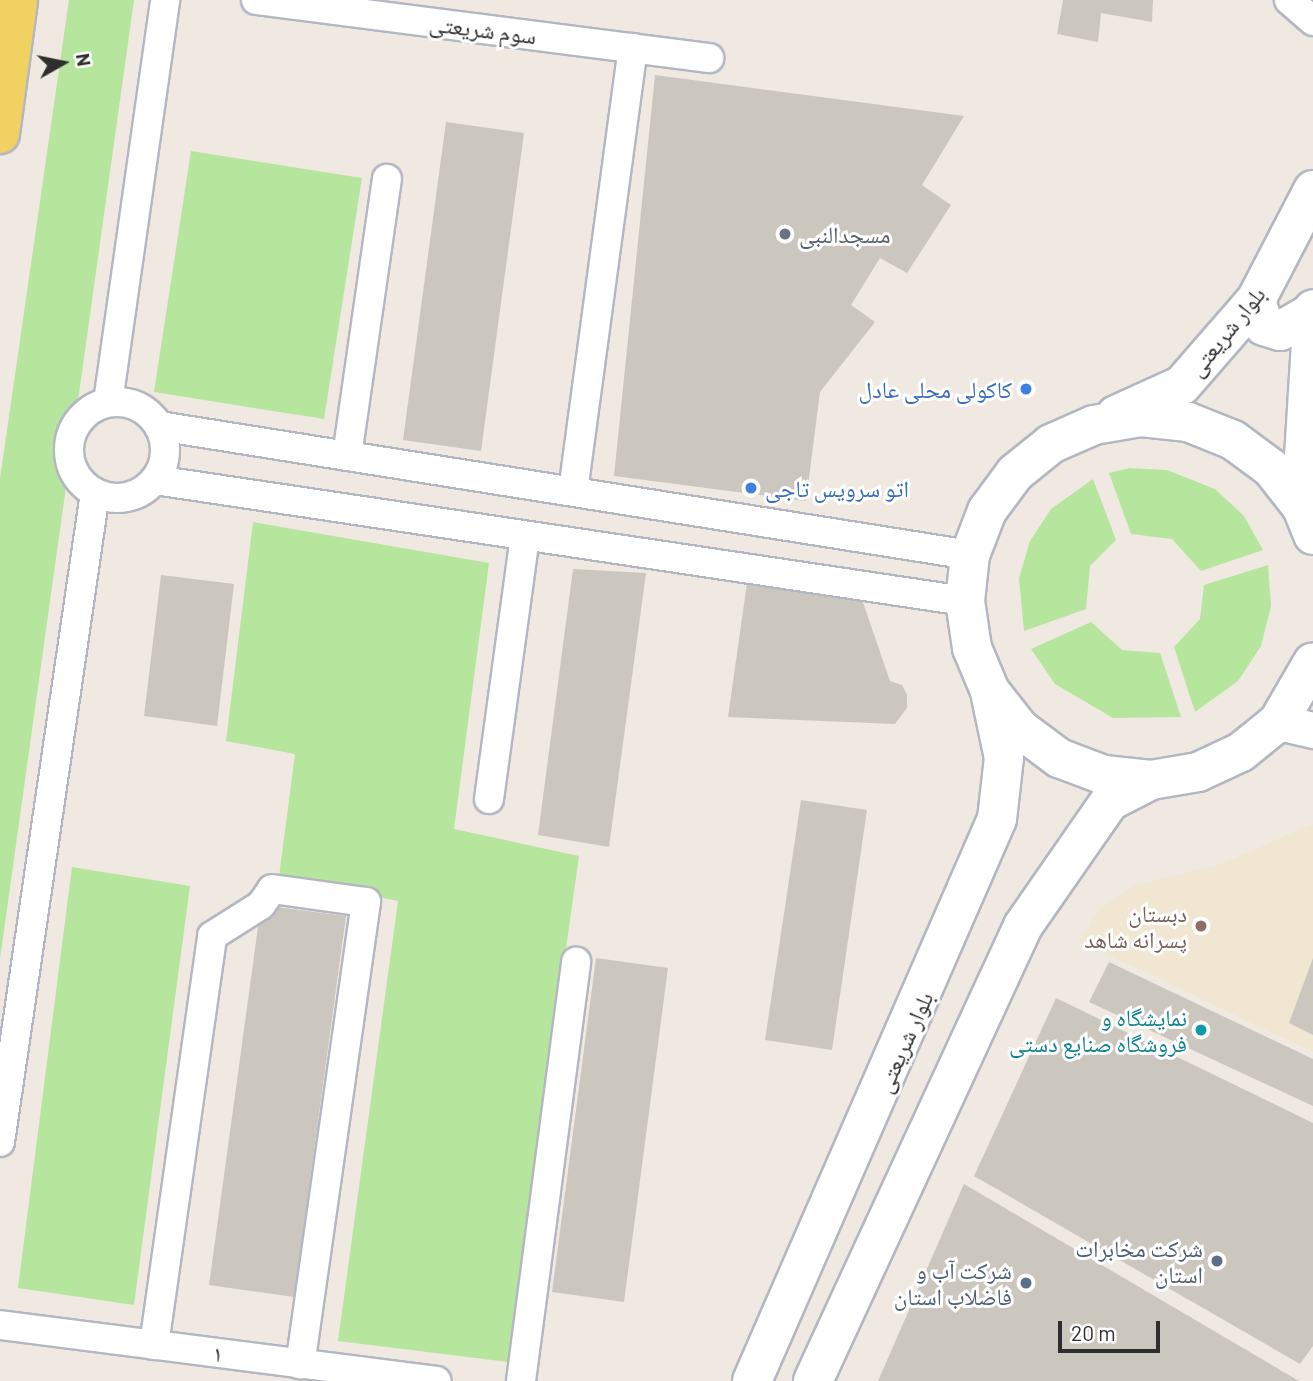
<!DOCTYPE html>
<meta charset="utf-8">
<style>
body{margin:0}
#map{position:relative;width:1313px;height:1381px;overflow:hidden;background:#efe9e1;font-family:Barlow,"Noto Naskh Arabic",sans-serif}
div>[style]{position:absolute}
.education>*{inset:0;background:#f0e6d1}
.green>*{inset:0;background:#b6e59e}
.building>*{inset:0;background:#cbc7bf}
.roads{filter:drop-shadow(2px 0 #b4b7c1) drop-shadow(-2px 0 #b4b7c1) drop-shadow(0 2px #b4b7c1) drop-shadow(0 -2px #b4b7c1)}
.minor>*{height:28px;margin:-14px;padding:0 14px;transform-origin:14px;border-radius:14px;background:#fff}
.minor>.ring{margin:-14px;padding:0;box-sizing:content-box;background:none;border:28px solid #fff;border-radius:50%}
.tertiary>*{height:35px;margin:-17.5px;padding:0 17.5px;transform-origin:17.5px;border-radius:17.5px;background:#fff}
.secondary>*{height:38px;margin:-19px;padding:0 19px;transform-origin:19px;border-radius:19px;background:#fff}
.primary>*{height:38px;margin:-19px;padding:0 19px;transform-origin:19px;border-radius:19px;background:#f2d163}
.dots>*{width:19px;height:19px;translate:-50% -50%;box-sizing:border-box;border:4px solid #fff;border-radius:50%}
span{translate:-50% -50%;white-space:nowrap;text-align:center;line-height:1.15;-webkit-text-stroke:6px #fff;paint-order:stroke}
.street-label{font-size:23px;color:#2e2e2e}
.worship-label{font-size:23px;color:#5b616d}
.left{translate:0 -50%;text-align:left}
.shop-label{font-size:23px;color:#366cbe}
.right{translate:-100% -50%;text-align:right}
.education-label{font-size:23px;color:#785e54}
.culture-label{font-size:23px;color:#0d838f}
.service-label{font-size:23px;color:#4e5e75}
.north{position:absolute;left:28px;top:28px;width:70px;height:70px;-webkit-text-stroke:5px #fff;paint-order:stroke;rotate:81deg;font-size:19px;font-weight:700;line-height:28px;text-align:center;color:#2e2e2e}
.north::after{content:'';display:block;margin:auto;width:24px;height:32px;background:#2e2e2e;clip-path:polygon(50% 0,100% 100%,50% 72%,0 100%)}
.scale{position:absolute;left:1058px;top:1321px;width:102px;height:32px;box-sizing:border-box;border:4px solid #2e2e2e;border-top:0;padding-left:9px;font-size:21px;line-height:24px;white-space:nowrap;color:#2e2e2e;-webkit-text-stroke:5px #fff;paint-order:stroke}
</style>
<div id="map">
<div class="education">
<i style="clip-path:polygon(1313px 824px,1313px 1052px,1080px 941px,1099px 910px,1136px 885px,1219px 865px)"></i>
</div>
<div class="green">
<i style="clip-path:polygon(69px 0,134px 0,0 959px,0 479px)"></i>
<i style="clip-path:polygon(191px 151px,362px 178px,324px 419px,154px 392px)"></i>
<i style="clip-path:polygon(1129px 468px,1167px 470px,1215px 489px,1244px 516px,1263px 550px,1201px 571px,1172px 539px,1131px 534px,1109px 473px)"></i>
<i style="clip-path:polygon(1093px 479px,1116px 540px,1090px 566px,1086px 609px,1024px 631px,1019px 578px,1030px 541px,1051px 509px)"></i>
<i style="clip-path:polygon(253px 522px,489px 563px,454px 829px,579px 856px,508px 1362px,338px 1341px,398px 901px,279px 877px,295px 754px,226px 741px)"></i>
<i style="clip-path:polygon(1268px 565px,1271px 606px,1261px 646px,1238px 681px,1195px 712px,1174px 647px,1200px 619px,1204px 585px)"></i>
<i style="clip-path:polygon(1091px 622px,1122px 650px,1160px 653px,1181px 717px,1113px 718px,1055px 684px,1031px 649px)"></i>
<i style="clip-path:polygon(72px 867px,190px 886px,134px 1305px,18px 1288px)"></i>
</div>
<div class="building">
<i style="clip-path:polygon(1063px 0,1153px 0,1152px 22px,1101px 13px,1098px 42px,1057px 34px)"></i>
<i style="clip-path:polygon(655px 75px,964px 116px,922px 185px,951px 205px,907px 273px,880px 258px,851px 305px,875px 322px,820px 392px,806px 501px,614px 476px)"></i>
<i style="clip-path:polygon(446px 122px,524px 133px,481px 451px,403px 440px)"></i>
<i style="clip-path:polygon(573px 569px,646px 573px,609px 847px,538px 835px)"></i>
<i style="clip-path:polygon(749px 569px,857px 585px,890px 681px,902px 685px,907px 695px,907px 708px,895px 724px,728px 717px)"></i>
<i style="clip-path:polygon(161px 575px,234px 584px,217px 726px,144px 716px)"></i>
<i style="clip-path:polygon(801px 800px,867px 810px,832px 1050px,765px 1040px)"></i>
<i style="clip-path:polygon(261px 905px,346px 916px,294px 1297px,209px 1285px)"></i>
<i style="clip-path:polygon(596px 958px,668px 968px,624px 1302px,552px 1292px)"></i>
<i style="clip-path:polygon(1313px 958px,1313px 1035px,1289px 1023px)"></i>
<i style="clip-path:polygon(1109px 962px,1313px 1059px,1313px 1106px,1089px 1002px)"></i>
<i style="clip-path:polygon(1056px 998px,1313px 1123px,1313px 1346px,1300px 1364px,974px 1176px)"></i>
<i style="clip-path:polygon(964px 1184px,1299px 1381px,878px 1381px)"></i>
</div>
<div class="roads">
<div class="minor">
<i style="left:256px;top:0;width:457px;rotate:7.3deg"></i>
<i style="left:1289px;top:0;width:32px;rotate:41deg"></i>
<i style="left:108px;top:402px;width:406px;rotate:-81.9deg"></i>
<i class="ring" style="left:69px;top:402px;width:68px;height:68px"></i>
<i style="left:159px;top:426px;width:821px;rotate:9.04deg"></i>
<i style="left:347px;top:456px;width:280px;rotate:-81.8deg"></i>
<i style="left:155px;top:480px;width:819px;rotate:8.5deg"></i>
<i style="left:573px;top:491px;width:447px;rotate:-82.3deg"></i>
<i style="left:489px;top:799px;width:265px;rotate:-82.2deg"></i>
<i style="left:0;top:1142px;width:656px;rotate:-81.67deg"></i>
<i style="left:0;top:1325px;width:440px;rotate:7.3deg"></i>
<i style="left:154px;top:1345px;width:413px;rotate:-81.9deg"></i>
<i style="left:212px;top:936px;width:58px;rotate:-32.3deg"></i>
<i style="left:261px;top:905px;width:19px;rotate:-55deg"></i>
<i style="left:272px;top:889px;width:95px;rotate:7.9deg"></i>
<i style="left:366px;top:902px;width:467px;rotate:98.1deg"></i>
<i style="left:521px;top:1381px;width:423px;rotate:-82.5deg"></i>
</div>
<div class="tertiary">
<i style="left:1278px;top:722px;width:36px;rotate:13deg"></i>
</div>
<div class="secondary">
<i style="left:1256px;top:300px;width:27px;rotate:73deg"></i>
<i style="left:1264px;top:326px;width:17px;rotate:17deg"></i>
<i style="left:1280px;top:331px;width:36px;rotate:-30deg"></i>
<i style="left:1116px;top:415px;width:72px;rotate:-24.4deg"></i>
<i style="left:1182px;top:385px;width:113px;rotate:-49deg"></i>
<i style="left:1256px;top:300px;width:124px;rotate:-62.6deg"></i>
<i style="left:1301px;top:506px;width:197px;rotate:-86.5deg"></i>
<i style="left:1313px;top:535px;width:31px;rotate:-112deg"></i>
<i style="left:1301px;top:506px;width:48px;rotate:-128.3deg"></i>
<i style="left:1271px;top:468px;width:47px;rotate:-143.6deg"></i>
<i style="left:1233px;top:440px;width:48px;rotate:-158.2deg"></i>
<i style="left:1188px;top:422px;width:47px;rotate:-173.9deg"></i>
<i style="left:1141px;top:417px;width:48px;rotate:170.3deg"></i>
<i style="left:1094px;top:425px;width:47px;rotate:156.2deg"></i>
<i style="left:1051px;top:444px;width:46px;rotate:141.1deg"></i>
<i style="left:1015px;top:473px;width:47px;rotate:126.4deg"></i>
<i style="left:987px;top:511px;width:47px;rotate:111.1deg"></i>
<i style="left:970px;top:555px;width:46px;rotate:96.2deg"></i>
<i style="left:965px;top:601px;width:48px;rotate:81.5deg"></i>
<i style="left:972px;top:648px;width:47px;rotate:67.3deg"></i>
<i style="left:990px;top:691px;width:48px;rotate:51.7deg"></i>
<i style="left:1020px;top:729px;width:49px;rotate:36.6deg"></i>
<i style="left:1059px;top:758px;width:48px;rotate:20.7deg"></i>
<i style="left:1104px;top:775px;width:47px;rotate:6.1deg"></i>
<i style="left:1151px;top:780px;width:48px;rotate:-9.7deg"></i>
<i style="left:1198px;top:772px;width:47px;rotate:-24.9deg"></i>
<i style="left:1241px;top:752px;width:48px;rotate:-39deg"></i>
<i style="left:1278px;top:722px;width:69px;rotate:-59.7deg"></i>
<i style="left:752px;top:1381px;width:613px;rotate:-66.45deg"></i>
<i style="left:997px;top:819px;width:61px;rotate:-83.5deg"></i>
<i style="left:1004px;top:758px;width:62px;rotate:-102deg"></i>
<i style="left:813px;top:1381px;width:501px;rotate:-65.22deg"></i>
<i style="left:1023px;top:926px;width:152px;rotate:-55.2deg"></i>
<i style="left:1110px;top:801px;width:46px;rotate:-27.1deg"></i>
</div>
<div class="primary">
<i style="left:0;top:134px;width:135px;rotate:-82.3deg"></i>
</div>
</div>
<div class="dots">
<i style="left:785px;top:234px;background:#6b7280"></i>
<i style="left:1026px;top:389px;background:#3f7fe0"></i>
<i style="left:751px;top:488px;background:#3f7fe0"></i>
<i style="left:1201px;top:926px;background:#8d6e63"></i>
<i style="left:1201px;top:1030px;background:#0f9aa8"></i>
<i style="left:1217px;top:1261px;background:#5c6f8a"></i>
<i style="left:1026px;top:1283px;background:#5c6f8a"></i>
</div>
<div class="street-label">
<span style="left:483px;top:29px;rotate:7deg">سوم شریعتی</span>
<span style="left:1226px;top:331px;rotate:-51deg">بلوار شریعتی</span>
<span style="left:904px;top:1042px;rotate:-66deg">بلوار شریعتی</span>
<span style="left:218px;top:1353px;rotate:7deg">۱</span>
</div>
<div class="worship-label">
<span class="left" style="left:799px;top:234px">مسجدالنبی</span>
</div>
<div class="shop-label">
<span class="right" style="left:1012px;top:389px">کاکولی محلی عادل</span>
<span class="left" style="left:765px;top:488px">اتو سرویس تاجی</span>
</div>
<div class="education-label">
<span class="right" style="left:1187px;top:926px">دبستان<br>پسرانه شاهد</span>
</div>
<div class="culture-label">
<span class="right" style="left:1187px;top:1030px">نمایشگاه و<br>فروشگاه صنایع دستی</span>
</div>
<div class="service-label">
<span class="right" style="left:1203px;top:1261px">شرکت مخابرات<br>استان</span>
<span class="right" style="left:1012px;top:1283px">شرکت آب و<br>فاضلاب استان</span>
</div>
<div class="north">N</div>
<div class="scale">20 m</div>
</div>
